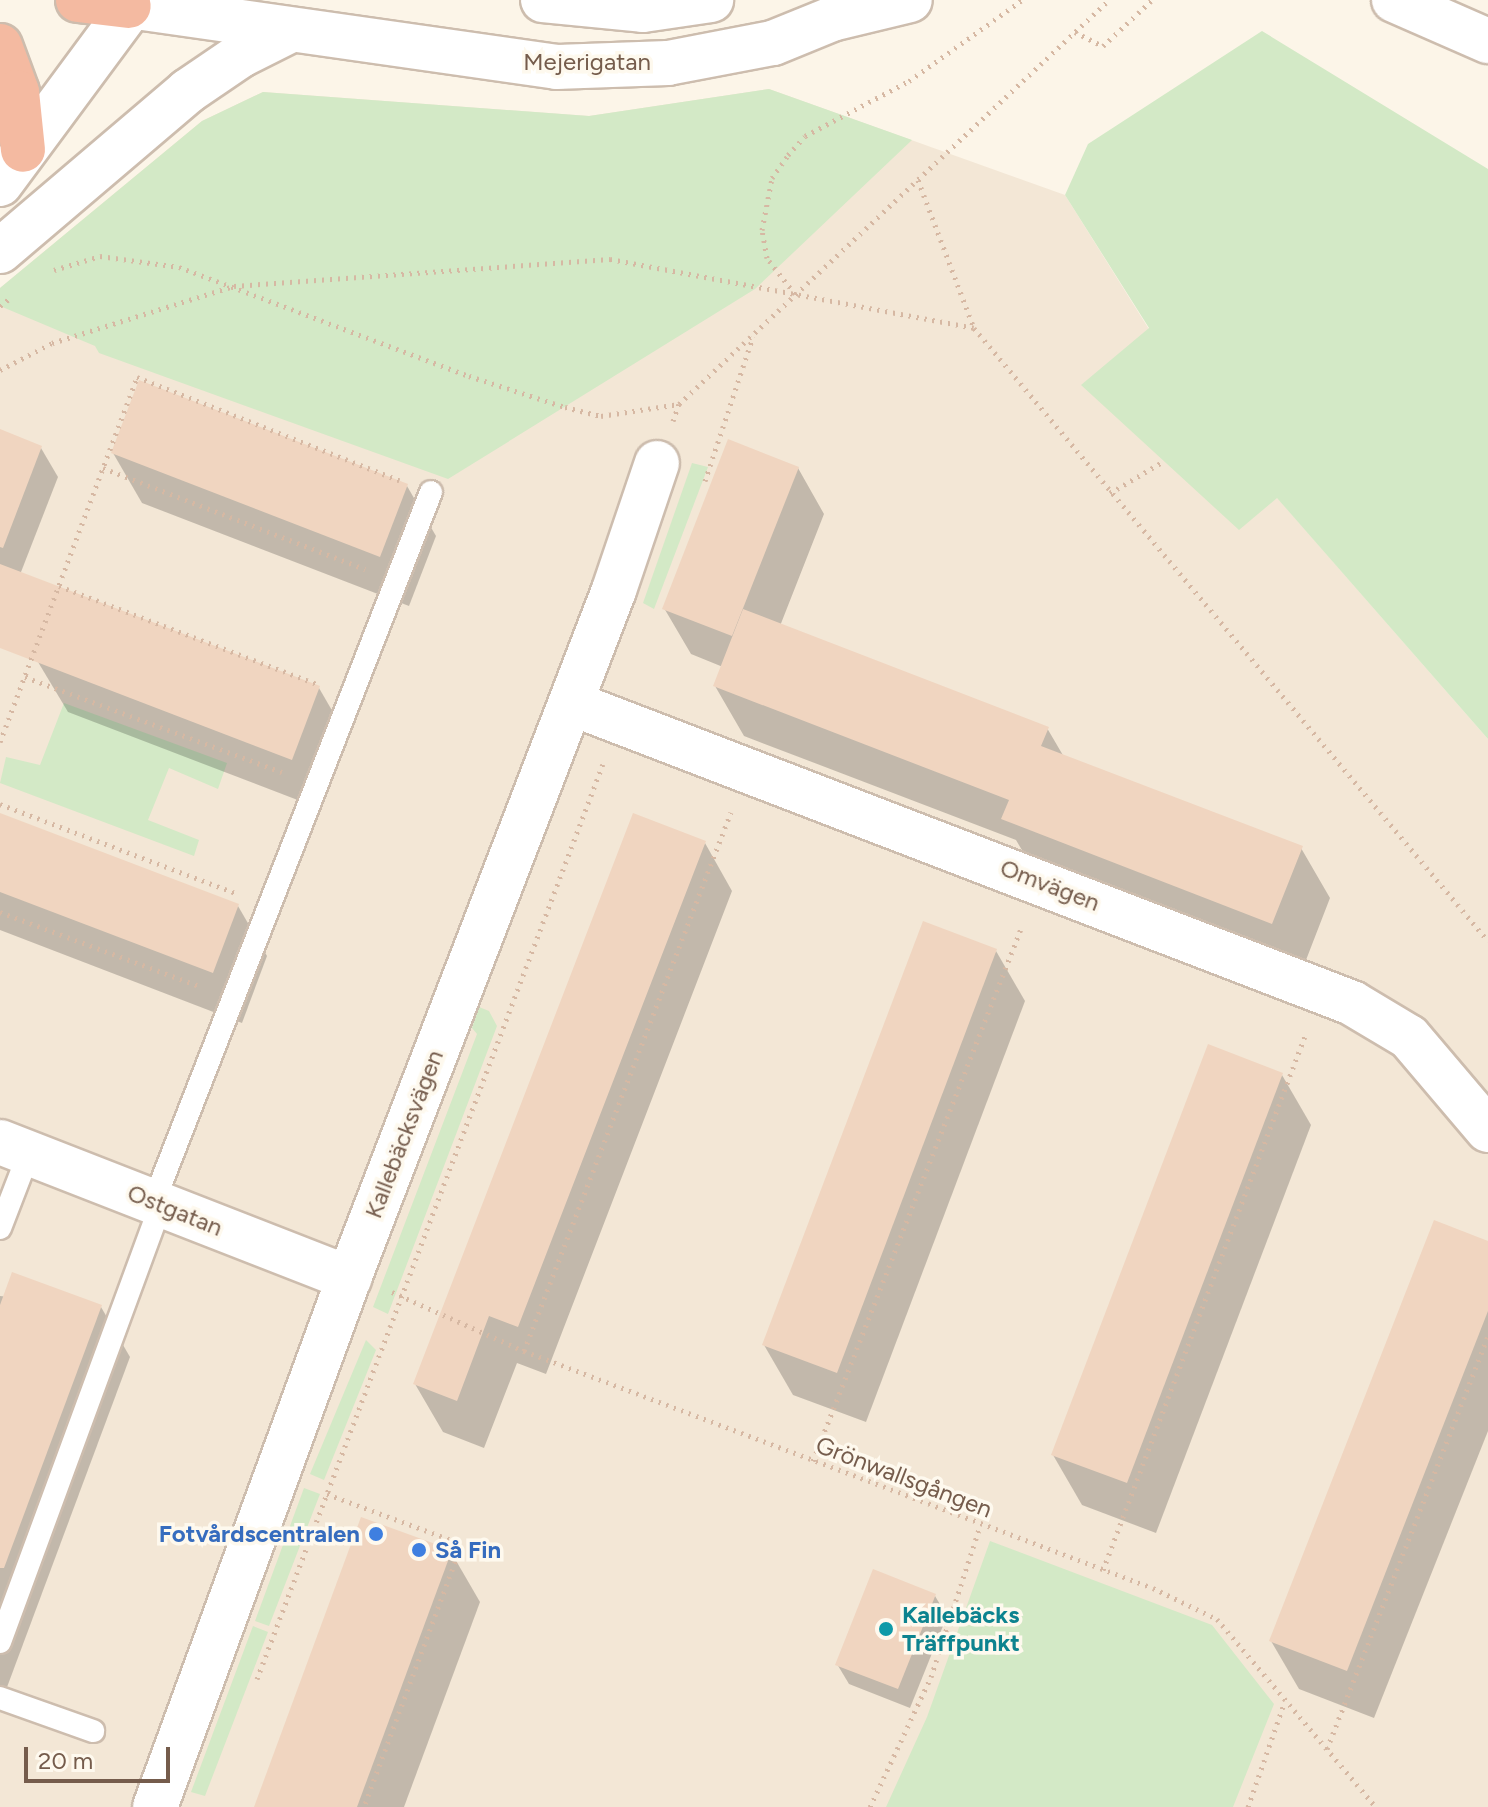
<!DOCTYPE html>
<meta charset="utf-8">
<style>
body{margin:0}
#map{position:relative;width:1488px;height:1807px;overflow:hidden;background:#fcf5e8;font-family:Figtree,sans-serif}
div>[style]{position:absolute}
.residential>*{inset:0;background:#f3e7d6}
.green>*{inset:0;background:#d3e9c6}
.shadow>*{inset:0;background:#0003}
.building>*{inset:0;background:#f0d5c0}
.path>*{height:5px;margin-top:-2.5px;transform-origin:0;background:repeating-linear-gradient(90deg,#d6b8a3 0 2px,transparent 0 8px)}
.roads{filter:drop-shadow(2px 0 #cdbdae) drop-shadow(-2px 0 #cdbdae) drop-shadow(0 2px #cdbdae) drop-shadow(0 -2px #cdbdae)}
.service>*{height:22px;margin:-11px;padding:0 11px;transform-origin:11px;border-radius:11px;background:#fff}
.minor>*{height:44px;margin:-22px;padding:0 22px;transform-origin:22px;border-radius:22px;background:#fff}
.secondary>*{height:44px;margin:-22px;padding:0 22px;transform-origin:22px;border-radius:22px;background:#fff}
.motorway>*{height:44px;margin:-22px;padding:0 22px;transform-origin:22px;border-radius:22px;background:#f4baa1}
.dots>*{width:22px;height:22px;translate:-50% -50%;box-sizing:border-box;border:4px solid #fef9ee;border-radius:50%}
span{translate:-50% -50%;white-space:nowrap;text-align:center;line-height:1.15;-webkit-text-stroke:7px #fef9ee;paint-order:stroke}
.street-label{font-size:24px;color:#755c4c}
.shop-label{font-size:24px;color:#366cbe;font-weight:700}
.right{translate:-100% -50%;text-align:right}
.left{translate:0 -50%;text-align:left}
.culture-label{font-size:24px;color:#0d838f;font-weight:700}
.scale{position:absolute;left:24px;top:1747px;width:146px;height:36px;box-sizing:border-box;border:4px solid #755c4c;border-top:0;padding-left:10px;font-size:24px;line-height:28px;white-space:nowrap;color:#755c4c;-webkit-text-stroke:6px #fef9ee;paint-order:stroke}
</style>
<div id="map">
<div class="residential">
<i style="clip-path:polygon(769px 89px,1065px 195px,1197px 406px,1488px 739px,1488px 1807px,0 1807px,0 288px,202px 121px,263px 92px,589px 116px)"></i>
</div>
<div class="green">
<i style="clip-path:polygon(1262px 31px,1488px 169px,1488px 739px,1277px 498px,1239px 530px,1081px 385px,1149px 328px,1065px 195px,1088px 144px)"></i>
<i style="clip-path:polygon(769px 89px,912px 140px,755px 289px,448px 479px,99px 353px,95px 346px,0 306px,0 288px,202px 121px,263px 92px,589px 116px)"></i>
<i style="clip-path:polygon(692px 463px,708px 467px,654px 609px,643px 603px)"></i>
<i style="clip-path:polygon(64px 703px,227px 763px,218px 789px,169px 768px,148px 820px,199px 840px,194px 856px,0 783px,6px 757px,40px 765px)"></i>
<i style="clip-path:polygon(479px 1007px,489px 1011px,497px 1026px,388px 1314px,373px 1307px,477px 1034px,472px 1028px)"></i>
<i style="clip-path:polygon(366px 1340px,376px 1350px,324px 1480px,310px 1474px)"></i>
<i style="clip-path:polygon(304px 1488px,320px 1494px,269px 1626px,255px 1621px)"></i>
<i style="clip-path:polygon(990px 1541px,1212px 1625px,1274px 1704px,1233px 1807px,886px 1807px,927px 1717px)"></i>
<i style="clip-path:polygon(253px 1626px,268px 1632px,205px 1796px,191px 1792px)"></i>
</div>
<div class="shadow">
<i style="clip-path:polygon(0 431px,41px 448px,58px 477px,0 626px)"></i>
<i style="clip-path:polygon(113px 453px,407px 486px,436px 536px,409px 606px,142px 503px)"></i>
<i style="clip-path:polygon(798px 468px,824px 514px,780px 626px,1047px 728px,1064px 757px,1301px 848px,1330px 898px,1301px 973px,1033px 869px,1016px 840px,744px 736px,715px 686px,723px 667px,691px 654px,664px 608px)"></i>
<i style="clip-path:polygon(38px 662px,319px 688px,348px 738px,321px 809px,68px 712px)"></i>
<i style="clip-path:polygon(0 815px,238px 906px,267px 956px,242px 1023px,0 930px)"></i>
<i style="clip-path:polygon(705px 843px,732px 891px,546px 1374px,517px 1363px,484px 1448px,443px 1432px,415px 1384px)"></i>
<i style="clip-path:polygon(996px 951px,1025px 1001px,866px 1422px,793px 1395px,764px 1345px)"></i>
<i style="clip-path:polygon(1282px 1075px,1311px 1125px,1156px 1533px,1082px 1505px,1053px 1455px)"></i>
<i style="clip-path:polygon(1488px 1243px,1488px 1431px,1374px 1718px,1299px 1689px,1271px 1641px)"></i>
<i style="clip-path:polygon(0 1296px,101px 1307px,130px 1357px,0 1706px)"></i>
<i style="clip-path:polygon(451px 1552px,480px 1602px,404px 1807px,256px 1807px)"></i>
<i style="clip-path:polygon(935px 1596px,947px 1616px,910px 1708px,849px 1684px,837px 1664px)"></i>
</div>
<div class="building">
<i style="clip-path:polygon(139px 380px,408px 484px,380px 557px,111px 453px)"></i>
<i style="clip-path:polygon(0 429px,42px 446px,3px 548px,0 547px)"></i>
<i style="clip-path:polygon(728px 439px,799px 467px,732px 636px,662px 609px)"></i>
<i style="clip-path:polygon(0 564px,320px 686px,292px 760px,0 648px)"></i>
<i style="clip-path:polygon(743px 609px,1049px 727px,1041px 746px,1303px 846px,1272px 924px,1001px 819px,1009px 800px,713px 686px)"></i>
<i style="clip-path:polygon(0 813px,239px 904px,213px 973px,0 892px)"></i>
<i style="clip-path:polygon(633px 813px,706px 841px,518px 1327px,489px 1316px,457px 1401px,413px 1384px)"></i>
<i style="clip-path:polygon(923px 921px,997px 949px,837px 1373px,762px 1345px)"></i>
<i style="clip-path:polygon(1208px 1044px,1283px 1073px,1127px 1483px,1051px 1455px)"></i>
<i style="clip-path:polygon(1434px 1220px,1488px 1241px,1488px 1311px,1347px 1671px,1269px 1641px)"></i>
<i style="clip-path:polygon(12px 1272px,102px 1305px,4px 1568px,0 1568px,0 1305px)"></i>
<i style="clip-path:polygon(361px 1517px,452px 1550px,357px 1807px,254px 1807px)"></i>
<i style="clip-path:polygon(873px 1569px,936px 1594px,898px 1689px,835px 1665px)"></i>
</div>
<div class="path">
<i style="left:1075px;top:32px;width:31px;rotate:27deg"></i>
<i style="left:1103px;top:46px;width:67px;rotate:-43.2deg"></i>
<i style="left:918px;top:180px;width:158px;rotate:69.3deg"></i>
<i style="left:54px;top:270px;width:48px;rotate:-16.9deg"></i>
<i style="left:100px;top:256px;width:80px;rotate:7.9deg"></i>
<i style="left:179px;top:267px;width:310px;rotate:20.6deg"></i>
<i style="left:469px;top:376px;width:101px;rotate:17.9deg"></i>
<i style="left:565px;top:407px;width:37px;rotate:14deg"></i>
<i style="left:601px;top:416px;width:79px;rotate:-8.7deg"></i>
<i style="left:795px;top:294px;width:46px;rotate:-127.9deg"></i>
<i style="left:767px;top:258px;width:28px;rotate:-100deg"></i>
<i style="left:762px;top:230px;width:53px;rotate:-79.1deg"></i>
<i style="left:772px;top:178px;width:28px;rotate:-55deg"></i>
<i style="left:788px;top:155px;width:25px;rotate:-48deg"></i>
<i style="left:805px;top:136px;width:118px;rotate:-27.9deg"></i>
<i style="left:909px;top:81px;width:139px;rotate:-35.6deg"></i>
<i style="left:0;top:306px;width:11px;rotate:-38deg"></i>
<i style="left:0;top:370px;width:59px;rotate:-27.4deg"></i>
<i style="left:52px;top:343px;width:191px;rotate:-17.4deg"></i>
<i style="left:234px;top:286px;width:377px;rotate:-4.1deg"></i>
<i style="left:610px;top:259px;width:370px;rotate:10.7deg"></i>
<i style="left:974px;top:328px;width:800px;rotate:50.02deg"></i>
<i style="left:673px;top:421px;width:18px;rotate:-71deg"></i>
<i style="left:679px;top:404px;width:590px;rotate:-43.21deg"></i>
<i style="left:103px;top:468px;width:281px;rotate:21.1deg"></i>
<i style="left:705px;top:481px;width:152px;rotate:-71.6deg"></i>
<i style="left:1110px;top:493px;width:63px;rotate:-30.7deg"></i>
<i style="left:59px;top:586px;width:276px;rotate:20.8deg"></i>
<i style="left:25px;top:677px;width:274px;rotate:20.3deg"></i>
<i style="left:0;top:742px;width:390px;rotate:-69.4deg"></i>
<i style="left:137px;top:377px;width:282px;rotate:21.5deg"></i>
<i style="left:0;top:804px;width:251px;rotate:20.7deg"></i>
<i style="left:0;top:912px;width:212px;rotate:20.4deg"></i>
<i style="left:392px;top:1292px;width:145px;rotate:24.1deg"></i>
<i style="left:524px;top:1351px;width:672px;rotate:20.65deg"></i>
<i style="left:1153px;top:1588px;width:71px;rotate:25.8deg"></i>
<i style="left:1217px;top:1619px;width:246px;rotate:49.8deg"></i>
<i style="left:524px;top:1351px;width:577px;rotate:-68.99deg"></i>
<i style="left:813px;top:1461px;width:574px;rotate:-68.66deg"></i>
<i style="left:327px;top:1494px;width:139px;rotate:20.3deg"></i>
<i style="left:457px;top:1542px;width:12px;rotate:85deg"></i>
<i style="left:458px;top:1554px;width:270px;rotate:110.4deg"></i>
<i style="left:1103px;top:1570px;width:571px;rotate:-69.28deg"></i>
<i style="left:257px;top:1679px;width:978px;rotate:-69.29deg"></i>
<i style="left:1327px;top:1749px;width:442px;rotate:-68.7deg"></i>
<i style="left:870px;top:1807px;width:144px;rotate:-64.9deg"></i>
<i style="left:931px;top:1677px;width:159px;rotate:-72deg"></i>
<i style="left:1248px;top:1807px;width:112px;rotate:-70.8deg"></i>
</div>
<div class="roads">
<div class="service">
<i style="left:154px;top:1201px;width:761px;rotate:-68.66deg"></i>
<i style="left:0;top:1228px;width:80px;rotate:-68.9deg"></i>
<i style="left:0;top:1642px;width:467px;rotate:-69.8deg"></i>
<i style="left:0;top:1698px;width:99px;rotate:19.5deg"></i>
</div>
<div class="minor">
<i style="left:543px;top:0;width:100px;rotate:5.7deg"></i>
<i style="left:643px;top:10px;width:69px;rotate:-8.4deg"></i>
<i style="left:0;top:184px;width:229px;rotate:-53.5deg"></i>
<i style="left:0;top:251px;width:247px;rotate:-40.4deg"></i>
<i style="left:188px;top:91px;width:64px;rotate:-34.2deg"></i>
<i style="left:241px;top:55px;width:54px;rotate:-26.6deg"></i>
<i style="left:571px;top:703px;width:837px;rotate:21.01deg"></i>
<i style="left:1352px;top:1003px;width:66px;rotate:30.8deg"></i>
<i style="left:1409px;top:1037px;width:122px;rotate:49.7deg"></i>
<i style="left:0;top:1142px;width:375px;rotate:21.3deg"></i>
<i style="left:155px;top:1807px;width:563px;rotate:-69.86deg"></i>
<i style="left:349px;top:1278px;width:737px;rotate:-68.93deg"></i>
<i style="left:614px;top:590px;width:134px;rotate:-71.3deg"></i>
</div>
<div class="secondary">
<i style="left:1394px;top:0;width:103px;rotate:23.6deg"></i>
<i style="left:129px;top:6px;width:431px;rotate:8.1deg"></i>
<i style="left:556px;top:67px;width:112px;rotate:-2deg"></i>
<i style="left:668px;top:63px;width:107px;rotate:-10.8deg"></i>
<i style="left:773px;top:43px;width:64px;rotate:-22.1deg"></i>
<i style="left:832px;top:19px;width:80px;rotate:-13.7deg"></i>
</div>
<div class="motorway">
<i style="left:78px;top:0;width:51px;rotate:6.7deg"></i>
<i style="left:0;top:46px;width:49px;rotate:69.7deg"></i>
<i style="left:17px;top:92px;width:58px;rotate:84.1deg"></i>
</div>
</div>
<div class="dots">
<i style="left:376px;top:1534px;background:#3f7fe0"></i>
<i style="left:419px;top:1550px;background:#3f7fe0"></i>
<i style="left:886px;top:1629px;background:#0f9aa8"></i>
</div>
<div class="street-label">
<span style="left:587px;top:62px">Mejerigatan</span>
<span style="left:1050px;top:885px;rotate:21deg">Omvägen</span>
<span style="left:404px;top:1134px;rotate:-69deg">Kallebäcksvägen</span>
<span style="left:175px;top:1210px;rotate:22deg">Ostgatan</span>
<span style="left:904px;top:1477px;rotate:21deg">Grönwallsgången</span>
</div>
<div class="shop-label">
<span class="right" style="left:360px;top:1534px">Fotvårdscentralen</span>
<span class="left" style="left:435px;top:1550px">Så Fin</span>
</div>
<div class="culture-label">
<span class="left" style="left:902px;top:1629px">Kallebäcks<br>Träffpunkt</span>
</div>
<div class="scale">20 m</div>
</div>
